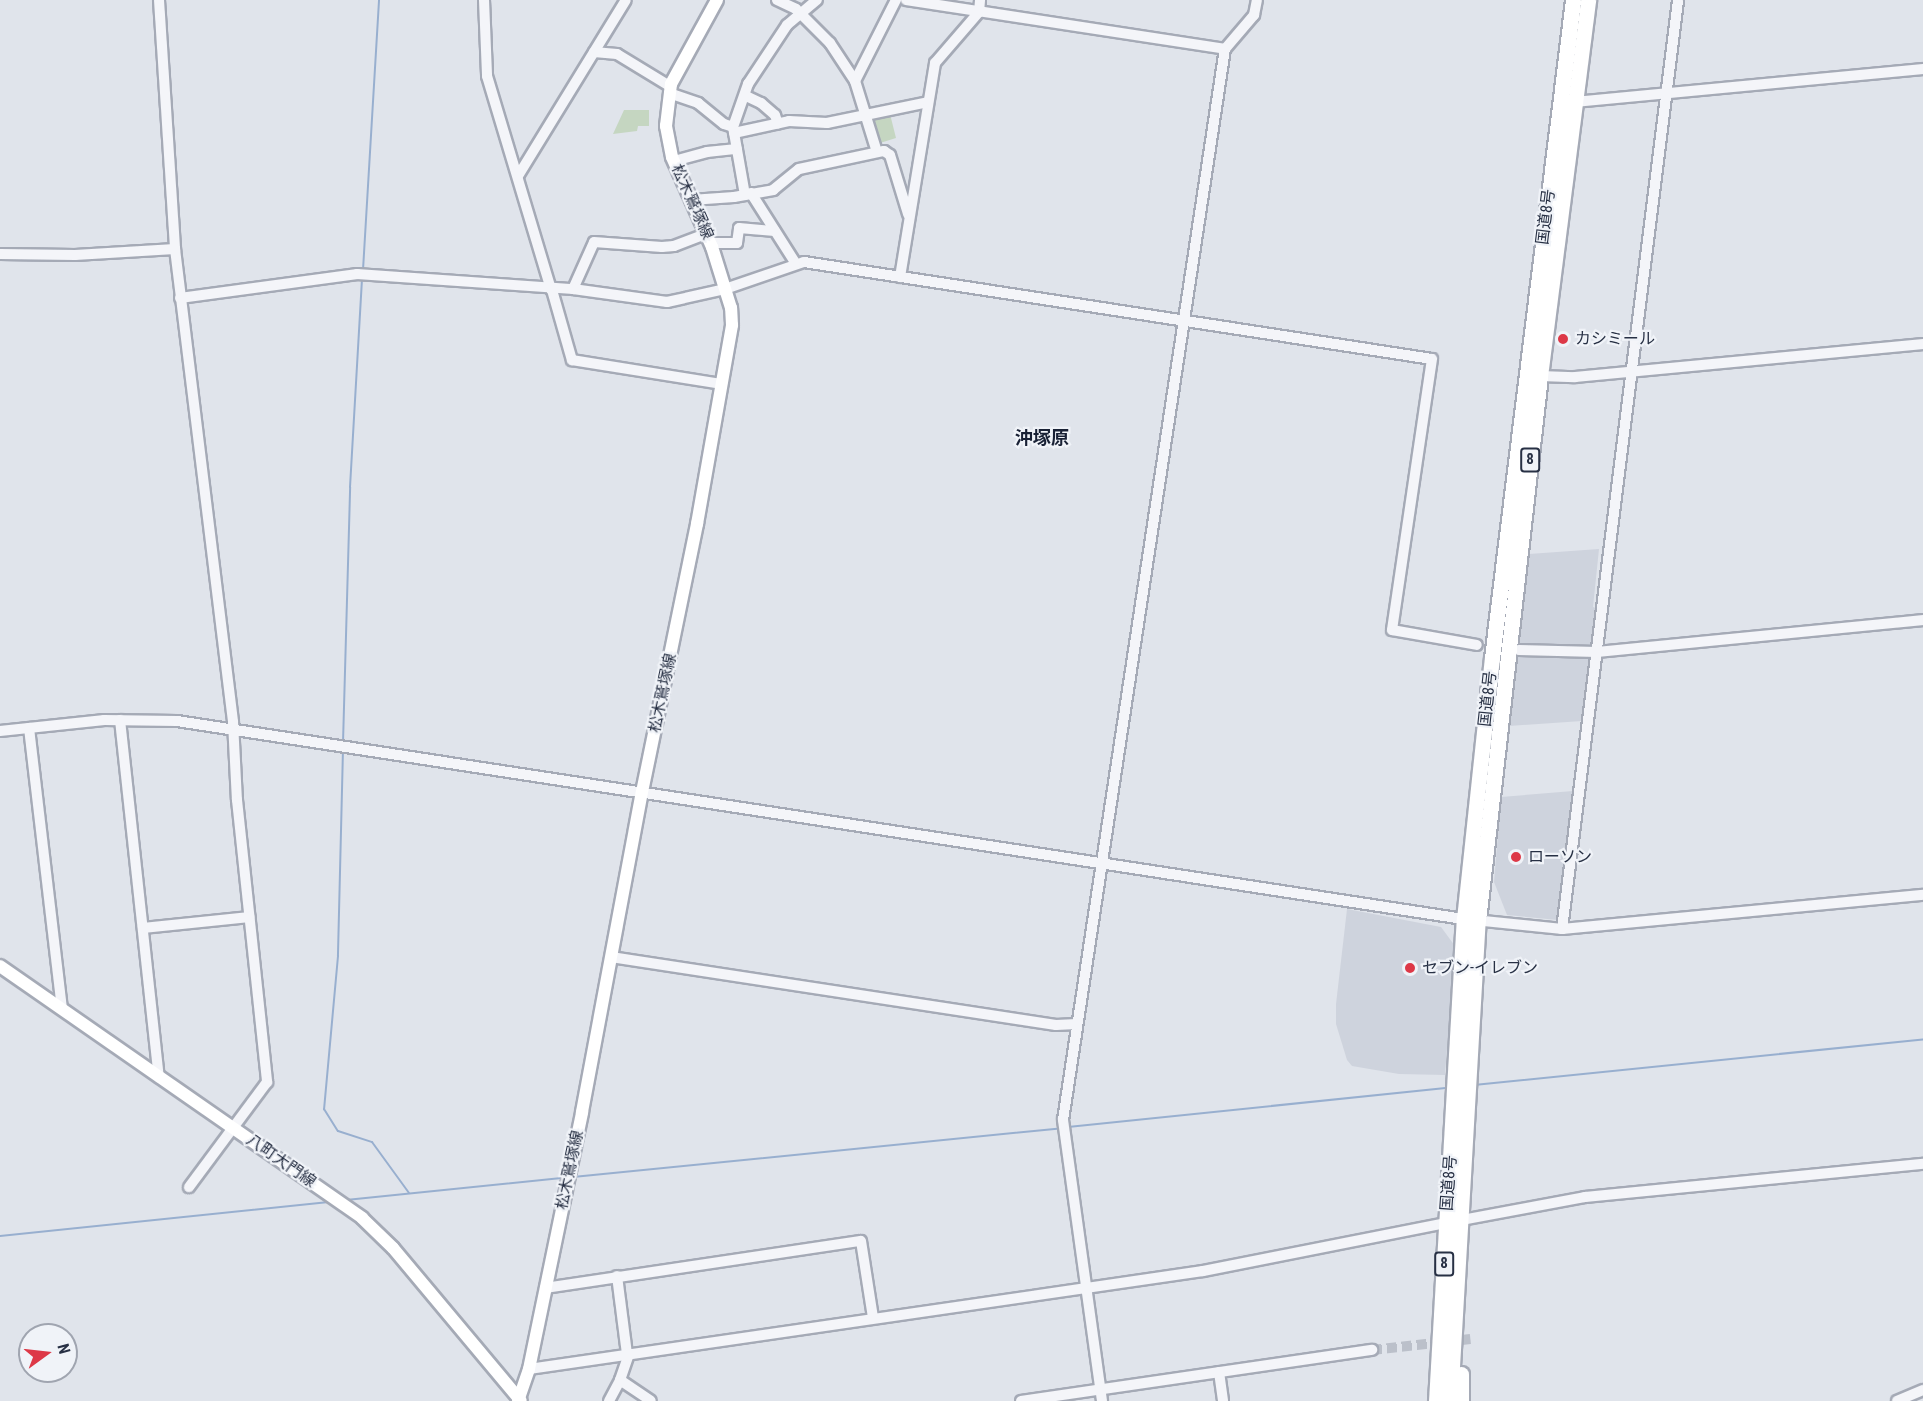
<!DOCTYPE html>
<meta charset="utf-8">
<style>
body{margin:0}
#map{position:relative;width:1923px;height:1401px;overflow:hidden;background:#e0e4eb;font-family:"Roboto Condensed","Noto Sans JP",sans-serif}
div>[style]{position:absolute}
.built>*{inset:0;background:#ced3dd}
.green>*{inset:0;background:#c5d6c1}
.stream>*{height:2px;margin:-1px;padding:0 1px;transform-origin:1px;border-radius:1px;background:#98afcf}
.minor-tunnel>*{height:10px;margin-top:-5px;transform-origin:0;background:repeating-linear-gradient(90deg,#bbc0ca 0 10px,transparent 0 15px)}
.roads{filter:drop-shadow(2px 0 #a5aab6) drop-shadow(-2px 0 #a5aab6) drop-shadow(0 2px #a5aab6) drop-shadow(0 -2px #a5aab6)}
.minor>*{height:10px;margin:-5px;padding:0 5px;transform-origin:5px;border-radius:5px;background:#f4f5f9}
.major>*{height:12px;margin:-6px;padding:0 6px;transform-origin:6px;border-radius:6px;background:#fff}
.highway>*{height:15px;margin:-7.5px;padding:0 7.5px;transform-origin:7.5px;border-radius:7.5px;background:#fff}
.dots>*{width:16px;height:16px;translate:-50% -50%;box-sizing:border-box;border:3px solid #f0f3f8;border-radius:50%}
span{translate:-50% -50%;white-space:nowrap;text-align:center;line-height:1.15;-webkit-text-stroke:4.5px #f0f3f8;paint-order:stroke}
.shield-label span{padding:2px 4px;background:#f0f3f8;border:2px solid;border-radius:4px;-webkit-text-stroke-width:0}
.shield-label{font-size:15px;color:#273044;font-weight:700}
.street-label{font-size:16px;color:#273044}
.poi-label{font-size:16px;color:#273044}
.left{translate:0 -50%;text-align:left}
.neighbourhood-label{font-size:18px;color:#192135;font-weight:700}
.north{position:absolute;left:18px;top:1323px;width:60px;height:60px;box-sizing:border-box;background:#f0f3f8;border:2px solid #a0a5b0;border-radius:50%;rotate:75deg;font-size:16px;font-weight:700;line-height:24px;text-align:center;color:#273044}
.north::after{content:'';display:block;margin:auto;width:21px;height:27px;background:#dd3847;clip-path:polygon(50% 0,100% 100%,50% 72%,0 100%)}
</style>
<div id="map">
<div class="built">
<i style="clip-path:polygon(1599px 549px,1593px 607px,1598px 609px,1594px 647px,1517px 647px,1529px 554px)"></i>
<i style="clip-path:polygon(1517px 653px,1592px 654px,1589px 692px,1584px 696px,1582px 721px,1509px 726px)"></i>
<i style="clip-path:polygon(1573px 791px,1558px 920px,1507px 915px,1494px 882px,1501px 797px)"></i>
<i style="clip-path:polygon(1347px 909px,1441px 927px,1455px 946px,1445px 1075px,1399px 1074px,1352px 1066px,1347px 1060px,1336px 1024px,1336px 1004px)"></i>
</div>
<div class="green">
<i style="clip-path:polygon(624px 110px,649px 110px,649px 126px,638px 126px,637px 131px,613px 134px)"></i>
<i style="clip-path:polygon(890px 114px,896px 138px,880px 143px,871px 119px)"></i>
</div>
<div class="stream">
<i style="left:363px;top:270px;width:270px;rotate:-86.6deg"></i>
<i style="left:343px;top:743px;width:256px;rotate:-88.4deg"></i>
<i style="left:350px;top:487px;width:209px;rotate:-86.7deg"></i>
<i style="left:343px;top:749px;width:207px;rotate:91.4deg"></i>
<i style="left:338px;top:956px;width:154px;rotate:95.2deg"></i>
<i style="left:324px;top:1109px;width:26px;rotate:58deg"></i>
<i style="left:338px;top:1131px;width:36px;rotate:18deg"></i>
<i style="left:372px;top:1142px;width:63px;rotate:54deg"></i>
<i style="left:1474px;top:1085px;width:451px;rotate:-5.8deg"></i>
<i style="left:1068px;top:1127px;width:382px;rotate:-5.9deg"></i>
<i style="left:573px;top:1177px;width:489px;rotate:-5.7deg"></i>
<i style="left:346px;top:1200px;width:219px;rotate:-5.8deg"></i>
<i style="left:0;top:1236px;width:333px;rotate:-5.9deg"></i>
</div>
<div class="minor-tunnel">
<i style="left:1372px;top:1350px;width:99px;rotate:-6.4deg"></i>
</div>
<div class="roads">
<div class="minor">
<i style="left:159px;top:0;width:250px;rotate:86.3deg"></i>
<i style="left:175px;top:249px;width:477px;rotate:83deg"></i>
<i style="left:233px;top:722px;width:78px;rotate:87.1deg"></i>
<i style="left:237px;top:800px;width:284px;rotate:83.9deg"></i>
<i style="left:267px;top:1082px;width:131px;rotate:126.6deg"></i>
<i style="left:484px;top:0;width:76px;rotate:87.7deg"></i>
<i style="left:487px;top:76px;width:223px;rotate:73.3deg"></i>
<i style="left:777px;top:0;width:21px;rotate:25deg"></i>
<i style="left:796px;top:9px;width:48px;rotate:45deg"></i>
<i style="left:830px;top:43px;width:45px;rotate:56.7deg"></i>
<i style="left:855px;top:81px;width:74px;rotate:72.8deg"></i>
<i style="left:906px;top:0;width:323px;rotate:8.7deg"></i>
<i style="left:594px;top:52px;width:23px;rotate:5deg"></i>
<i style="left:617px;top:54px;width:63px;rotate:31.4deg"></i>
<i style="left:855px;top:81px;width:91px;rotate:-63.2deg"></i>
<i style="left:669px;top:93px;width:31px;rotate:19deg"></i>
<i style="left:698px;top:103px;width:33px;rotate:39deg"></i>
<i style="left:724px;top:124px;width:9px;rotate:18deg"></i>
<i style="left:746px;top:96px;width:17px;rotate:25deg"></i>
<i style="left:761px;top:103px;width:18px;rotate:41deg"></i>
<i style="left:775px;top:115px;width:9px;rotate:72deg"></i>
<i style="left:1574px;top:102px;width:351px;rotate:-5.4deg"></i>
<i style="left:734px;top:133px;width:56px;rotate:-12.3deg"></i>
<i style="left:789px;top:121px;width:38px;rotate:3deg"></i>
<i style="left:827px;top:123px;width:103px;rotate:-11.7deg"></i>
<i style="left:674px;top:161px;width:34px;rotate:-15deg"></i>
<i style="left:707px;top:152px;width:30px;rotate:-6deg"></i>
<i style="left:518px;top:176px;width:206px;rotate:-58.5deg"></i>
<i style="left:751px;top:193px;width:84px;rotate:57.6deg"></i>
<i style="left:745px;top:195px;width:69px;rotate:-100deg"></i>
<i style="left:733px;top:127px;width:46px;rotate:-70.8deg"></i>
<i style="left:748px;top:84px;width:71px;rotate:-56.5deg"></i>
<i style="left:787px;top:25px;width:39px;rotate:-40deg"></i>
<i style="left:691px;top:200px;width:43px;rotate:-4deg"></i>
<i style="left:734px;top:197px;width:40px;rotate:-10deg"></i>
<i style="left:773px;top:190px;width:33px;rotate:-39deg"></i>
<i style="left:799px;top:169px;width:87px;rotate:-12deg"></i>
<i style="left:884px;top:151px;width:7px;rotate:34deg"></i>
<i style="left:890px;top:155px;width:62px;rotate:73deg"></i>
<i style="left:711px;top:243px;width:26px"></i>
<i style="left:737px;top:243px;width:15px;rotate:-82deg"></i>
<i style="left:739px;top:228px;width:36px;rotate:5deg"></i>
<i style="left:0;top:254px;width:75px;rotate:0.8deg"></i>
<i style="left:75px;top:255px;width:100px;rotate:-3.4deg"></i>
<i style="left:900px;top:277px;width:217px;rotate:-80.7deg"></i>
<i style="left:935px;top:63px;width:67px;rotate:-49.2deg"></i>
<i style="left:979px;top:12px;width:12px;rotate:-85deg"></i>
<i style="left:573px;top:289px;width:51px;rotate:-65.9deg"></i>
<i style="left:594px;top:242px;width:68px;rotate:4.2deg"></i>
<i style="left:662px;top:247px;width:12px;rotate:-5deg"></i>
<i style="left:674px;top:246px;width:34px;rotate:-21deg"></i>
<i style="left:552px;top:290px;width:73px;rotate:74.1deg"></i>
<i style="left:572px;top:360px;width:152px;rotate:9.1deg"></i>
<i style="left:180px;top:298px;width:179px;rotate:-7.7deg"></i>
<i style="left:357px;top:274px;width:217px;rotate:4deg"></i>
<i style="left:573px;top:289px;width:95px;rotate:7.9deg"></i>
<i style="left:667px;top:302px;width:59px;rotate:-12.6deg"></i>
<i style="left:725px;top:289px;width:83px;rotate:-18.9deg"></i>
<i style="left:804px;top:262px;width:635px;rotate:8.78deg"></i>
<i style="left:1432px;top:359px;width:274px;rotate:98.4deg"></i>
<i style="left:1392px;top:630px;width:86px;rotate:10deg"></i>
<i style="left:1540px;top:376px;width:35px;rotate:2deg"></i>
<i style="left:1575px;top:377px;width:350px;rotate:-5.4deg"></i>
<i style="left:1519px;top:650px;width:78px;rotate:1.5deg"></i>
<i style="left:1597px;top:652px;width:328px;rotate:-5.6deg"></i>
<i style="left:120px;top:720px;width:359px;rotate:83.8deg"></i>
<i style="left:29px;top:728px;width:282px;rotate:83.3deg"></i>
<i style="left:0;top:731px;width:105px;rotate:-6deg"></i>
<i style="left:104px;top:720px;width:73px;rotate:0.8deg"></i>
<i style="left:177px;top:721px;width:1302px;rotate:8.75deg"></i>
<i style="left:1464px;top:919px;width:99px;rotate:5.8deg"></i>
<i style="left:1562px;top:929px;width:363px;rotate:-5.4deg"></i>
<i style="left:143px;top:928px;width:107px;rotate:-5.9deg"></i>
<i style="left:1562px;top:929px;width:936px;rotate:-82.88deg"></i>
<i style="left:611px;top:957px;width:450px;rotate:8.7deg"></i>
<i style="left:1056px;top:1025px;width:21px;rotate:-3deg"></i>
<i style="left:1462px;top:1220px;width:125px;rotate:-10.6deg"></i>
<i style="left:1585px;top:1197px;width:340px;rotate:-5.6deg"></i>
<i style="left:617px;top:1276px;width:79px;rotate:82.7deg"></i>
<i style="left:545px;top:1288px;width:319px;rotate:-8.5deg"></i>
<i style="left:861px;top:1241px;width:78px;rotate:81.1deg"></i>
<i style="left:529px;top:1369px;width:681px;rotate:-8.27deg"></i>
<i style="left:1203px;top:1271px;width:247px;rotate:-11.2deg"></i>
<i style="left:1219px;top:1372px;width:29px;rotate:82deg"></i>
<i style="left:620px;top:1380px;width:28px;rotate:-71deg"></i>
<i style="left:609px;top:1401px;width:24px;rotate:-62deg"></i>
<i style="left:620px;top:1380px;width:37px;rotate:34deg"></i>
<i style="left:1021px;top:1401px;width:355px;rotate:-8.3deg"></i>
<i style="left:1102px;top:1401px;width:284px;rotate:-97.9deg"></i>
<i style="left:1063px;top:1120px;width:1083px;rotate:-81.4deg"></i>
<i style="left:1225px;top:49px;width:45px;rotate:-49.5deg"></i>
<i style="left:1254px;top:15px;width:15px;rotate:-79deg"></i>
<i style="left:1897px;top:1401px;width:28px;rotate:-23deg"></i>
</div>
<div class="major">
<i style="left:0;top:966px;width:441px;rotate:34.8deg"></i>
<i style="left:362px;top:1218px;width:43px;rotate:44.1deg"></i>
<i style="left:393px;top:1248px;width:199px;rotate:50.1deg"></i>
<i style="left:518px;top:1401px;width:34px;rotate:-71deg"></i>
<i style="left:529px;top:1369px;width:262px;rotate:-78.3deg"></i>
<i style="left:582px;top:1112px;width:326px;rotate:-79.4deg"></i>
<i style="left:642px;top:792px;width:274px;rotate:-78.4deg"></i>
<i style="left:697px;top:524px;width:202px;rotate:-80deg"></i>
<i style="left:732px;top:325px;width:17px;rotate:-93deg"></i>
<i style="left:731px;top:308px;width:64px;rotate:-107.3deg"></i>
<i style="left:712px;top:247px;width:98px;rotate:-114deg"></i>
<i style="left:672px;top:157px;width:32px;rotate:-101deg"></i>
<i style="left:666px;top:126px;width:42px;rotate:-83.2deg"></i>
<i style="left:671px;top:84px;width:96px;rotate:-61.3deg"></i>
</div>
<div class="highway">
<i style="left:1436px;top:1401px;width:483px;rotate:-86.7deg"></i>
<i style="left:1464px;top:919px;width:262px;rotate:-83.9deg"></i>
<i style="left:1492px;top:658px;width:663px;rotate:-82.98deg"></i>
<i style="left:1450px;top:1401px;width:482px;rotate:-86.7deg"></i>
<i style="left:1478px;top:920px;width:548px;rotate:-83.5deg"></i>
<i style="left:1540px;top:376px;width:379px;rotate:-82.7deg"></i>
<i style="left:1461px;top:1401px;width:27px;rotate:-90deg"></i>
</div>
</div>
<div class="dots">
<i style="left:1563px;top:339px;background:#dd3847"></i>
<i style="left:1516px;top:857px;background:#dd3847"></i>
<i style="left:1410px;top:968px;background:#dd3847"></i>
</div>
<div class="shield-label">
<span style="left:1530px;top:460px">8</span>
<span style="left:1444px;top:1264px">8</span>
</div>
<div class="street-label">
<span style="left:692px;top:202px;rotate:66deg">松木鷲塚線</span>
<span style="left:1546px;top:217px;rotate:-83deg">国道8号</span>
<span style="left:663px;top:693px;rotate:-78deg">松木鷲塚線</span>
<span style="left:1488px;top:699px;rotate:-84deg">国道8号</span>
<span style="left:281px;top:1161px;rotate:35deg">八町大門線</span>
<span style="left:570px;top:1170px;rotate:-78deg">松木鷲塚線</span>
<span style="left:1449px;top:1183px;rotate:-86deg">国道8号</span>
</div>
<div class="poi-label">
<span class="left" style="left:1575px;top:339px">カシミール</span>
<span class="left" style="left:1528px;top:857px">ローソン</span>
<span class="left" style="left:1422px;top:968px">セブン-イレブン</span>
</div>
<div class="neighbourhood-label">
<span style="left:1042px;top:438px">沖塚原</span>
</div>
<div class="north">N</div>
</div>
